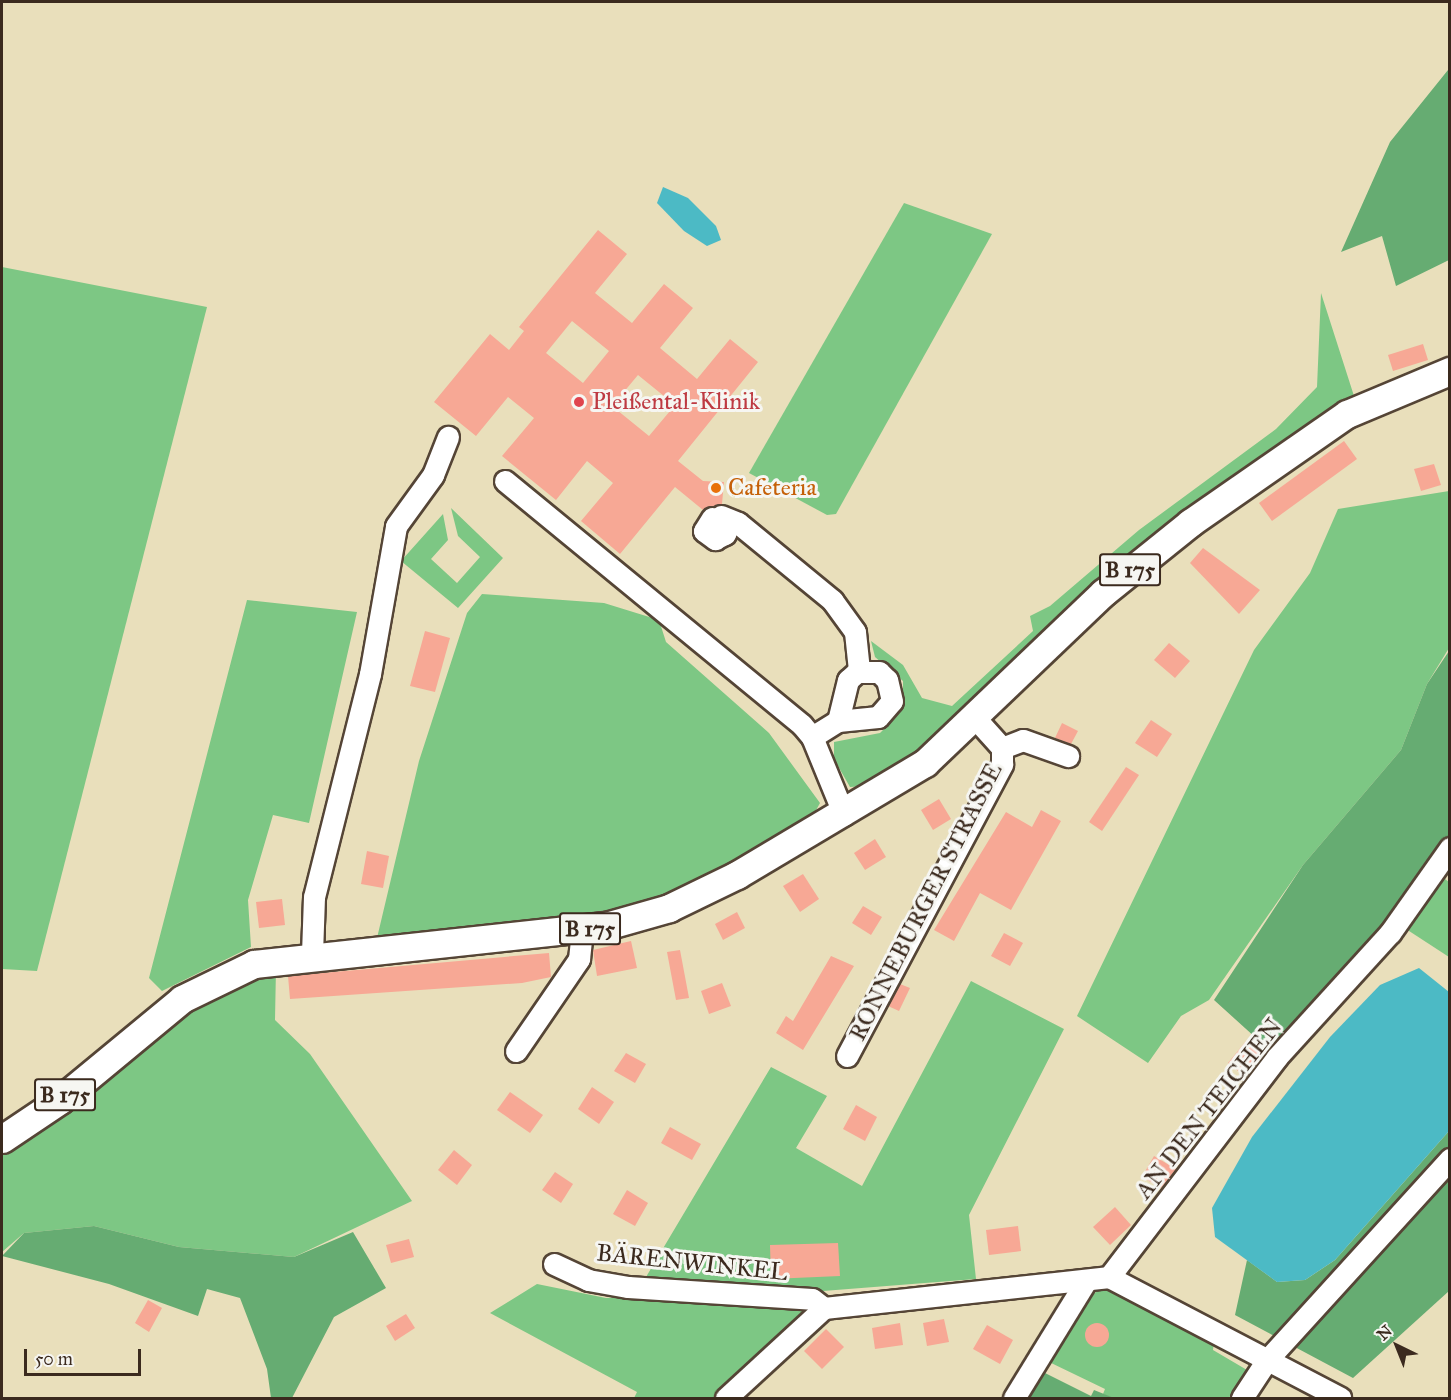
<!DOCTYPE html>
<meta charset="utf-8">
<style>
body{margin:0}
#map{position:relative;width:1451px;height:1400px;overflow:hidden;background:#e9dfbb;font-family:"IM FELL Great Primer",serif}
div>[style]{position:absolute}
.green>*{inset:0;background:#7dc784}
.forest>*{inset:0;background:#66ac72}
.water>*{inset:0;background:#4cbac5}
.building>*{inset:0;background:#f7a895}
.round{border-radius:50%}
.roads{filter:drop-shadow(2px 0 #554536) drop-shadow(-2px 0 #554536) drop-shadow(0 2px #554536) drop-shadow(0 -2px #554536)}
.minor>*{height:21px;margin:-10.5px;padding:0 10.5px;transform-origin:10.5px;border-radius:10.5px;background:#fff}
.major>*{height:27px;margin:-13.5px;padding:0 13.5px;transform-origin:13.5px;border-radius:13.5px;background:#fff}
.dots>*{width:16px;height:16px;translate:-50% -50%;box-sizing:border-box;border:3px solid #f6f6f2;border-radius:50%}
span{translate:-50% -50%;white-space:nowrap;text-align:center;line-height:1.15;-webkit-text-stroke:6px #f6f6f2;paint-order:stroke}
.shield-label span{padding:2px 4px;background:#f6f6f2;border:2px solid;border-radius:4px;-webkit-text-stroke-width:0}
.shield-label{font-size:22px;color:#3b2a1e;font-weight:700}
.health-label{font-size:24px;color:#be3a42}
.left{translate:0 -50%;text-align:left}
.food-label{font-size:24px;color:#c56008}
.street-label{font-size:24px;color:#3b2a1e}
.frame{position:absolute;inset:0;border:3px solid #3b2a1e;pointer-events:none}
.north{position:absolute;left:1367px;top:1316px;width:60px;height:60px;-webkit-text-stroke:4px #f6f6f2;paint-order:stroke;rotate:317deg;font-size:16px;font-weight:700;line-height:24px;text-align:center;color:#3b2a1e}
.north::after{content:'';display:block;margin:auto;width:21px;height:27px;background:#3b2a1e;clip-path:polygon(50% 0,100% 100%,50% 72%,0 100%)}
.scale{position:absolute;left:24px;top:1349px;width:117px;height:27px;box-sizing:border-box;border:3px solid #3b2a1e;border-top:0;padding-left:8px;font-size:18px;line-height:21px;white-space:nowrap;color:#3b2a1e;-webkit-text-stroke:4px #f6f6f2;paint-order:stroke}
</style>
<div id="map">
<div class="green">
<i style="clip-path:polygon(904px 203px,992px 234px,836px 514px,827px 515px,749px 473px)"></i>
<i style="clip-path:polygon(2px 267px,207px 307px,37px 971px,2px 969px)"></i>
<i style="clip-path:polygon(1321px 293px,1354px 396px,1173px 518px,1104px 575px,939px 735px,866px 786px,850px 787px,834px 759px,834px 742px,880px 733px,896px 717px,903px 693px,903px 681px,875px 657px,871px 641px,903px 665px,922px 698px,952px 706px,1033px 631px,1030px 616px,1050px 606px,1139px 530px,1276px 429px,1317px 387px)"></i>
<i style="clip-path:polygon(1449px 491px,1449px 648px,1427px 684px,1401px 750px,1303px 865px,1209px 1000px,1181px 1016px,1148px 1063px,1077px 1016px,1254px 650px,1310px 573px,1338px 509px)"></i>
<i style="clip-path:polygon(451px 508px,503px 558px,458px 608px,401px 561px,443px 514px,448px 540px,431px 559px,457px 583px,480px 557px,458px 536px)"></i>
<i style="clip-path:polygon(482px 594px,604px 603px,659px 620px,666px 642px,769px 733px,820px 803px,808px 825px,717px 875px,627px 911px,605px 911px,581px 921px,377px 938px,419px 761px,467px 613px)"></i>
<i style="clip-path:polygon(247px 600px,357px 612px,309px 823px,273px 815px,248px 900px,251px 947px,162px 991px,149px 978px)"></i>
<i style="clip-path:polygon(1445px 879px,1449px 882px,1449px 957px,1406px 929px)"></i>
<i style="clip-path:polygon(276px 968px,275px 1020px,310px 1054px,412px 1201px,294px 1257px,179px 1247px,94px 1226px,24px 1233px,2px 1252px,2px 1148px,195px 1000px)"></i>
<i style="clip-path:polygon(971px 981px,1064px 1029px,969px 1215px,976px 1279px,823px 1291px,822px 1303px,717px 1398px,634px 1398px,637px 1392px,490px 1313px,537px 1284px,606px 1298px,644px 1296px,646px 1277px,771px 1067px,827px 1096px,796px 1148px,862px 1186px)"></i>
<i style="clip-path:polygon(1115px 1290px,1214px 1342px,1213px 1350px,1247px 1370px,1229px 1398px,1112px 1398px,1103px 1394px,1105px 1389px,1047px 1361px,1078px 1303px,1098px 1291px)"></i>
</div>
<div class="forest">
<i style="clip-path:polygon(1448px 70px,1449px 260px,1396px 286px,1382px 236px,1341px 252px,1390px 142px)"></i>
<i style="clip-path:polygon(1449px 651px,1449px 848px,1277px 1057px,1214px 1000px,1303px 865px,1401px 750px,1427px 684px)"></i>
<i style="clip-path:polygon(1449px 1131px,1449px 1291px,1353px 1378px,1235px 1315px,1247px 1260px,1277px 1282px,1305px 1280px,1335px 1260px)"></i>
<i style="clip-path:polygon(94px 1226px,179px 1247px,294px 1257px,353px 1232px,386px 1288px,334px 1317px,292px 1398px,271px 1398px,267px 1369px,240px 1298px,207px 1289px,198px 1316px,109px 1284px,2px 1256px,24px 1233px)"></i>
<i style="clip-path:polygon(1037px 1369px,1091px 1396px,1094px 1390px,1114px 1398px,1020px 1398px)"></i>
</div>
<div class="water">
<i style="clip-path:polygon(663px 187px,688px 198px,716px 226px,721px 240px,707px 246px,684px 231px,657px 203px)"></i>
<i style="clip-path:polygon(1419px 968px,1449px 992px,1449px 1131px,1335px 1260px,1305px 1280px,1277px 1282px,1215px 1237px,1212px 1208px,1252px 1137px,1330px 1037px,1380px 985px)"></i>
</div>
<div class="building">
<i style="clip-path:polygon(evenodd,598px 230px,627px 254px,595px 293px,632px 323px,664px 284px,693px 308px,660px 348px,697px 379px,730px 339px,758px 362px,678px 461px,703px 481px,724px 482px,722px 504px,703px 510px,675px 487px,620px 554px,581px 521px,613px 483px,587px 461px,556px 500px,502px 456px,534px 418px,508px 397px,476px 436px,434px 402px,490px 334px,509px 350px,524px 331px,519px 327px,598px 230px,572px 321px,609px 351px,583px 383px,546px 353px,572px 321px,598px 230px,638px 375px,675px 405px,649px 436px,612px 406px,638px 375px)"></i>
<i style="clip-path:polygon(1423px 344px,1428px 360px,1393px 371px,1388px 355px)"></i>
<i style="clip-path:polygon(1344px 441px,1357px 459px,1272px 521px,1259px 503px)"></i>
<i style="clip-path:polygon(1434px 464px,1441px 485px,1421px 491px,1414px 469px)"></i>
<i style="clip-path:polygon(1203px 548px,1260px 590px,1239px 614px,1190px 563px)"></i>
<i style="clip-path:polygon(425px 631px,450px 638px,435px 692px,410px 686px)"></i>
<i style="clip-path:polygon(1169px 643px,1190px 661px,1175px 678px,1154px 660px)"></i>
<i style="clip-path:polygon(1151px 720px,1172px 734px,1157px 757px,1135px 743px)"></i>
<i style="clip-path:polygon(1062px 723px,1078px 731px,1071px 744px,1055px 738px)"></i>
<i style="clip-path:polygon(1126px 767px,1139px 775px,1102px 831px,1089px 822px)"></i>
<i style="clip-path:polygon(939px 799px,951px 819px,933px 830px,921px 810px)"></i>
<i style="clip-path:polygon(1041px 810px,1061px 821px,1011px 910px,980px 893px,954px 941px,934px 930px,1006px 812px,1032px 827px)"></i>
<i style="clip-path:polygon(875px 839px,886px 857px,865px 870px,854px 853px)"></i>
<i style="clip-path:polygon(367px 851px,389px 856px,383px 888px,361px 884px)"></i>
<i style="clip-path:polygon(803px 874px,819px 899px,800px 912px,783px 886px)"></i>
<i style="clip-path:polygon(282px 899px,285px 925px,259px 928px,256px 902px)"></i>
<i style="clip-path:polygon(863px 906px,882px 917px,871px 935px,852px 923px)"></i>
<i style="clip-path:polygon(737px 912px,745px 928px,723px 940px,715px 924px)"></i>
<i style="clip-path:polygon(1004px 933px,1023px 943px,1010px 966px,991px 956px)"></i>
<i style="clip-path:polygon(631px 941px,637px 968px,597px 976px,593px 950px)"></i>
<i style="clip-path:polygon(680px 950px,689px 998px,676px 1000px,667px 952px)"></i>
<i style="clip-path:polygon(549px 953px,551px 977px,522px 983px,290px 999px,288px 976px)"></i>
<i style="clip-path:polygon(831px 956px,854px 966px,803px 1050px,776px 1033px,786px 1016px,793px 1021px)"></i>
<i style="clip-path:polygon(722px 983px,731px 1006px,709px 1014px,701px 991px)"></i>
<i style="clip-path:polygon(900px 984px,910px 988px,899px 1011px,888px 1006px)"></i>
<i style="clip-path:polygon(1246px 1041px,1261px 1053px,1243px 1075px,1228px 1063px)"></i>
<i style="clip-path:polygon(626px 1053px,646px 1064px,635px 1083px,614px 1071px)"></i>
<i style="clip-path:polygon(592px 1087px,614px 1102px,599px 1124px,578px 1109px)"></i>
<i style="clip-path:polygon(510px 1092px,543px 1115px,530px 1133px,497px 1110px)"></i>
<i style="clip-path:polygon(856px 1105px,877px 1117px,865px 1141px,843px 1129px)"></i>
<i style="clip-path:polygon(670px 1127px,701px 1144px,692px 1160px,661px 1143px)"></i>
<i style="clip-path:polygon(454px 1150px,472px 1165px,457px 1185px,438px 1170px)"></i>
<i style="clip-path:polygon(1154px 1156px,1176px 1169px,1161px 1188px,1142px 1177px)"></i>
<i style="clip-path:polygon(555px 1172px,573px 1184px,561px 1203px,542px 1190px)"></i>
<i style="clip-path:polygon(627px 1190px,648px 1203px,635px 1226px,613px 1214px)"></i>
<i style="clip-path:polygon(1115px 1207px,1131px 1225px,1110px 1245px,1093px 1227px)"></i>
<i style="clip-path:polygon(1018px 1226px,1021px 1251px,989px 1255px,986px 1230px)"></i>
<i style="clip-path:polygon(409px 1239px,414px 1257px,391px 1263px,386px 1245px)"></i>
<i style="clip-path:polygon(838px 1243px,840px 1276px,771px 1279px,770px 1245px)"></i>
<i style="clip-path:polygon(148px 1300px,162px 1308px,149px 1332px,135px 1323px)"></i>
<i style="clip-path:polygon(406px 1314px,415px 1328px,395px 1341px,386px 1326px)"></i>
<i style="clip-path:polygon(944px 1319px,949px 1342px,927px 1346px,923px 1323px)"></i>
<i style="clip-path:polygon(900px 1323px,903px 1345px,875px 1349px,872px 1328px)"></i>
<i class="round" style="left:1085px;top:1323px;width:24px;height:24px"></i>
<i style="clip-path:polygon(987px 1325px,1013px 1340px,1000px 1364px,973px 1349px)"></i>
<i style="clip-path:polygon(826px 1329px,844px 1347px,822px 1369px,804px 1351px)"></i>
</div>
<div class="roads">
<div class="minor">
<i style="left:505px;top:481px;width:384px;rotate:39.4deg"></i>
<i style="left:802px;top:725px;width:16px;rotate:50deg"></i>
<i style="left:812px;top:737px;width:84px;rotate:67.7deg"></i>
<i style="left:721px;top:516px;width:18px;rotate:22deg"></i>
<i style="left:738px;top:523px;width:122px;rotate:39.3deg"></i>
<i style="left:832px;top:600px;width:39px;rotate:54deg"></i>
<i style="left:855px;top:632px;width:39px;rotate:84deg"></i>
<i style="left:712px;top:518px;width:15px;rotate:122deg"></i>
<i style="left:704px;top:531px;width:14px;rotate:36deg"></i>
<i style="left:715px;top:539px;width:11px;rotate:-27deg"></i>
<i style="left:725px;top:534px;width:14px;rotate:-69deg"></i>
<i style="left:976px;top:719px;width:39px;rotate:48deg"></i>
<i style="left:1002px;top:748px;width:22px;rotate:-21deg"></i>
<i style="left:1023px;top:740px;width:48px;rotate:19.6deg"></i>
<i style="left:812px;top:737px;width:31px;rotate:-32deg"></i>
<i style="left:838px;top:721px;width:40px;rotate:-5.7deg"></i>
<i style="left:878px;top:717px;width:21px;rotate:-49deg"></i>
<i style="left:892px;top:701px;width:22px;rotate:-103deg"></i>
<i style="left:887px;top:680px;width:11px;rotate:-135deg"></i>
<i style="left:879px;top:672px;width:22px;rotate:180deg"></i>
<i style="left:857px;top:672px;width:12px;rotate:138deg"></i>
<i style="left:848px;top:680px;width:42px;rotate:103.7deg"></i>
<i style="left:312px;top:954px;width:57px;rotate:-88deg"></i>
<i style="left:314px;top:897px;width:230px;rotate:-75.9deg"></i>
<i style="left:370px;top:674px;width:150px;rotate:-80deg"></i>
<i style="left:396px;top:526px;width:63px;rotate:-54deg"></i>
<i style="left:433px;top:475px;width:41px;rotate:-68.5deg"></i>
<i style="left:516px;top:1051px;width:112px;rotate:-55.6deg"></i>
<i style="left:579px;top:959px;width:29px;rotate:-84deg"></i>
<i style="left:847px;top:1056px;width:331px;rotate:-62deg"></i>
<i style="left:1002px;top:764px;width:16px;rotate:-90deg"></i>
<i style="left:554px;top:1264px;width:38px;rotate:25deg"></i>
<i style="left:588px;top:1280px;width:41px;rotate:9.9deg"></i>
<i style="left:628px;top:1287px;width:184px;rotate:3.7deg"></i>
<i style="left:812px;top:1299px;width:15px;rotate:37deg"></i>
<i style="left:824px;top:1308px;width:287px;rotate:-6.2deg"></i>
<i style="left:1109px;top:1277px;width:277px;rotate:-52.6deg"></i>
<i style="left:1277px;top:1057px;width:168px;rotate:-47.7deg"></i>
<i style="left:1390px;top:933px;width:104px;rotate:-54.8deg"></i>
<i style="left:1109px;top:1277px;width:261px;rotate:27.6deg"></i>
<i style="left:726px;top:1398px;width:133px;rotate:-42.6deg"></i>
<i style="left:1014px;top:1398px;width:137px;rotate:-58.4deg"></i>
<i style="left:1242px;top:1398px;width:45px;rotate:-56.7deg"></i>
<i style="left:1267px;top:1360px;width:272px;rotate:-47.7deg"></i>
</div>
<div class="major">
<i style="left:2px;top:1139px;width:70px;rotate:-33.9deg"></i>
<i style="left:60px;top:1100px;width:158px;rotate:-39.6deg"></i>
<i style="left:182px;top:999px;width:80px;rotate:-25.9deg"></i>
<i style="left:254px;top:964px;width:354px;rotate:-6.2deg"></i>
<i style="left:606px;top:926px;width:66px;rotate:-15.9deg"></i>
<i style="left:669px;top:908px;width:76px;rotate:-25.9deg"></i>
<i style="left:737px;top:875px;width:219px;rotate:-30.8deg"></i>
<i style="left:925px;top:763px;width:246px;rotate:-43.7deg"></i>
<i style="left:1103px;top:593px;width:112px;rotate:-38.8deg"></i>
<i style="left:1190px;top:523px;width:191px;rotate:-34.8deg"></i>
<i style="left:1347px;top:414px;width:112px;rotate:-22.7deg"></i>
</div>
</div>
<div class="dots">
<i style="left:579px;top:402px;background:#e0444e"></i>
<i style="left:716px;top:488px;background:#e8710a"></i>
</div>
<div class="shield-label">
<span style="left:1130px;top:570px">B 175</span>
<span style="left:590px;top:929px">B 175</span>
<span style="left:65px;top:1095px">B 175</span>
</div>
<div class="health-label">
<span class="left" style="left:592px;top:402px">Pleißental-Klinik</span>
</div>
<div class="food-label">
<span class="left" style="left:728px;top:488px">Cafeteria</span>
</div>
<div class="street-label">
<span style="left:926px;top:902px;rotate:-63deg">RONNEBURGER STRASSE</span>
<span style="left:1209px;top:1109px;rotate:-52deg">AN DEN TEICHEN</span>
<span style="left:692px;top:1263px;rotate:6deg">BÄRENWINKEL</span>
</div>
<div class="frame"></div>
<div class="north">N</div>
<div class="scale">50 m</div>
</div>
